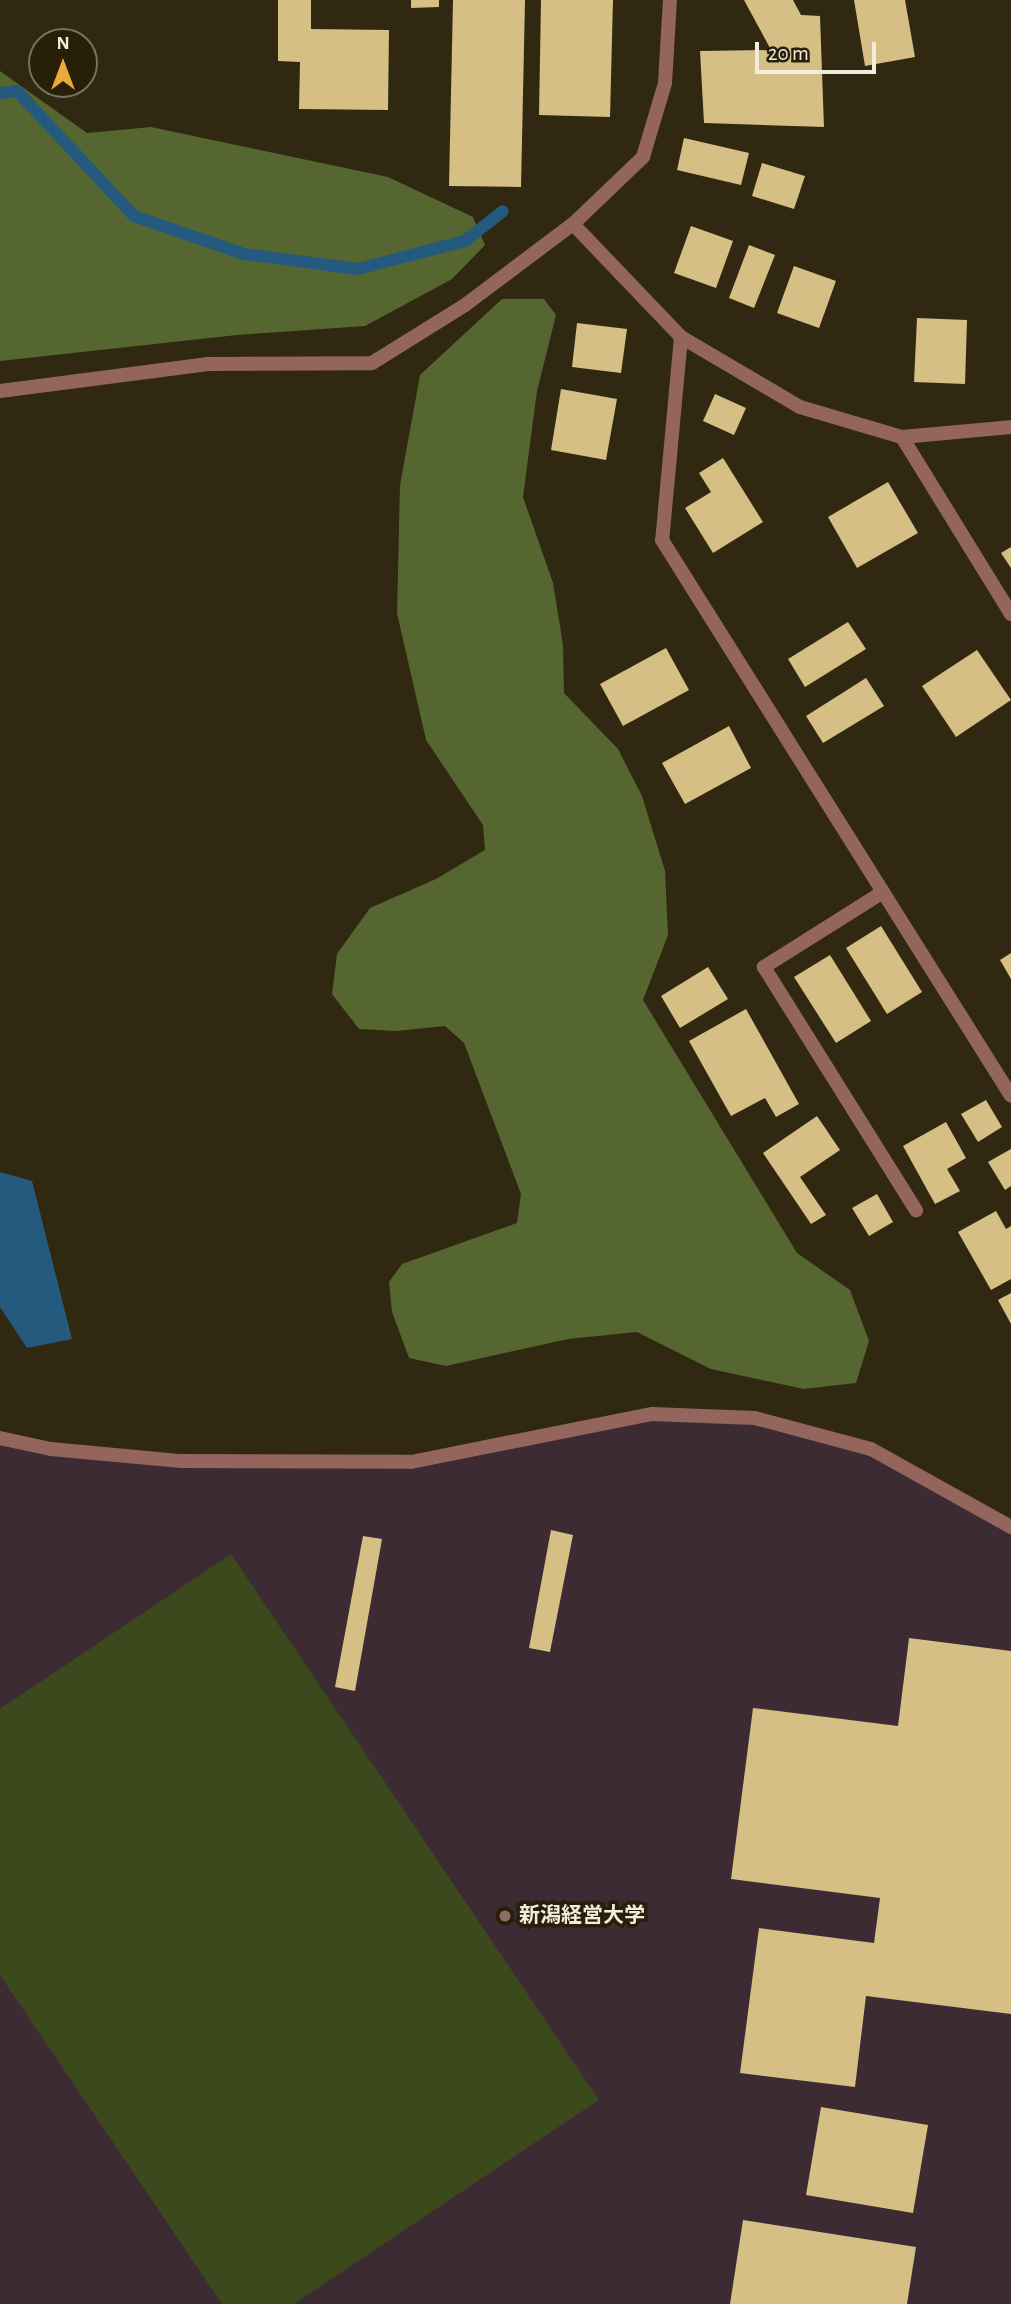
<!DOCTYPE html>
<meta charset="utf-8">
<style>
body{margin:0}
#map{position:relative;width:1011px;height:2304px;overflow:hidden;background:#312812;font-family:"Alegreya Sans","Noto Sans JP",sans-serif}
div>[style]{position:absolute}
.education>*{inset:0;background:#3d2b33}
.green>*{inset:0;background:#3c491c}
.forest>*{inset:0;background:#566630}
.water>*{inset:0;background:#245a7d}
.stream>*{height:12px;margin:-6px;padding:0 6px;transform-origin:6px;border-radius:6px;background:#245a7d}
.building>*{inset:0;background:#d5bf84}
.lane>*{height:14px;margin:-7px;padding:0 7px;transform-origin:7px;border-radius:7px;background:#94655d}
.street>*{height:14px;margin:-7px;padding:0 7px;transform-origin:7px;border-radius:7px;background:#94655d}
.dots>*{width:19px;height:19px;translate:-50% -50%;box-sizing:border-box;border:4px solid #271f08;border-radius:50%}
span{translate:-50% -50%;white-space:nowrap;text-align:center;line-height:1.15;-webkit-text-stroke:7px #271f08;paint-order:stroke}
.poi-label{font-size:21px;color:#f1ecde;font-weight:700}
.left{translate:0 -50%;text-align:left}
.north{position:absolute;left:28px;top:28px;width:70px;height:70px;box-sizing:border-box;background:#271f08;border:2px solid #78715e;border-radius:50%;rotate:0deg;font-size:19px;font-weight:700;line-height:28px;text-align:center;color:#f1ecde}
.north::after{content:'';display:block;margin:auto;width:24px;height:32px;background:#ebaa39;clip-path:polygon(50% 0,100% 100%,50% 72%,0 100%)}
.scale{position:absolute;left:755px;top:42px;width:121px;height:32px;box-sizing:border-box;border:4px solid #f1ecde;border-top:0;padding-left:9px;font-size:21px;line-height:24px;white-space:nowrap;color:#f1ecde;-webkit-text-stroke:5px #271f08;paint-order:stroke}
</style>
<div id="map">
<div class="education">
<i style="clip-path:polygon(652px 1414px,755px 1418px,871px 1449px,1011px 1527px,1011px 2304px,0 2304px,0 1438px,181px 1461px,411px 1462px)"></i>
</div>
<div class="green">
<i style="clip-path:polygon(231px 1554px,599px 2100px,294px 2304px,222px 2304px,0 1975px,0 1709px)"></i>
</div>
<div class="forest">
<i style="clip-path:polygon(0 71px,87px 133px,151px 127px,388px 177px,473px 217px,485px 245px,452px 279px,365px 326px,237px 335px,0 361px)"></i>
<i style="clip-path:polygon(502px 299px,544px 299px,556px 315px,537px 391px,523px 497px,553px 583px,563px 645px,564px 693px,618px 749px,642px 796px,665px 871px,668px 935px,643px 1000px,797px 1253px,850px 1290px,869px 1341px,856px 1383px,804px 1389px,711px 1369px,637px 1332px,568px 1339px,446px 1366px,409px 1358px,392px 1312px,389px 1282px,402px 1264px,517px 1223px,521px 1194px,464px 1043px,445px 1026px,396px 1031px,359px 1029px,332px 994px,337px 954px,370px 908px,436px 879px,485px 850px,483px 825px,426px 740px,397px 613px,400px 485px,420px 375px)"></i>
</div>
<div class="water">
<i style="clip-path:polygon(0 1172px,32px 1181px,72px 1339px,27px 1348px,0 1307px)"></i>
</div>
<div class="stream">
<i style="left:0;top:93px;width:17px;rotate:-7deg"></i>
<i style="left:17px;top:91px;width:171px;rotate:46.9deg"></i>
<i style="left:134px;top:216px;width:116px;rotate:19.1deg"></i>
<i style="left:244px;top:254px;width:115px;rotate:7.5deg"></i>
<i style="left:358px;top:269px;width:111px;rotate:-14.7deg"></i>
<i style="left:465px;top:241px;width:48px;rotate:-38.3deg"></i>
</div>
<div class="building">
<i style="clip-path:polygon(278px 0,311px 0,311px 29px,389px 30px,388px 110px,299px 109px,300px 62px,278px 61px)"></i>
<i style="clip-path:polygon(411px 0,439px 0,439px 7px,411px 8px)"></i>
<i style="clip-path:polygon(453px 0,525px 0,521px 187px,449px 186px)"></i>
<i style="clip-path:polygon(541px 0,613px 0,610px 117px,539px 115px)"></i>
<i style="clip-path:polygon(744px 0,793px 0,801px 15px,820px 16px,824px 127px,704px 123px,700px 51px,771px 50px)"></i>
<i style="clip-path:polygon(854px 0,905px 0,915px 57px,865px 66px)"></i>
<i style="clip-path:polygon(684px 138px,749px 153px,741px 185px,677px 170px)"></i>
<i style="clip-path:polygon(762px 163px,805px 176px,794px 209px,752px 196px)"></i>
<i style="clip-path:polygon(691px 226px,733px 241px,716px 288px,674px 273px)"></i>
<i style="clip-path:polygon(749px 245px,775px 255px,754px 308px,729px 298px)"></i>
<i style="clip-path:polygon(794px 266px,836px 281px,819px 328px,777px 313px)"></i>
<i style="clip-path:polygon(917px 318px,967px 320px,965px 384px,914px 382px)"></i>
<i style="clip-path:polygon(577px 323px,627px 329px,621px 373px,572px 367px)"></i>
<i style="clip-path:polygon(561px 389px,617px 399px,606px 460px,551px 450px)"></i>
<i style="clip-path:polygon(715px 394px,746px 408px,734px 435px,703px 421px)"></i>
<i style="clip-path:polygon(723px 458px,763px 522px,713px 553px,685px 508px,711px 492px,699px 473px)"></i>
<i style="clip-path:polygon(888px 482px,918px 533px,857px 568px,828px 517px)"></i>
<i style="clip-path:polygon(1011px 547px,1011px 568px,1001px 553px)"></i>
<i style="clip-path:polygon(848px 622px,866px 649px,805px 687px,788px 659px)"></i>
<i style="clip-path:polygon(666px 648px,689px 690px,623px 726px,600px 684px)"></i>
<i style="clip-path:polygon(977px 650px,1011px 700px,956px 737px,922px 686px)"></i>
<i style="clip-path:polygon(866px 678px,884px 706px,823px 743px,806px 716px)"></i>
<i style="clip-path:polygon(729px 726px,751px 768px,685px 804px,662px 763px)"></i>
<i style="clip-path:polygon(881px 926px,922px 992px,887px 1014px,846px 948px)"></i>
<i style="clip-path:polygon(1011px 953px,1011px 979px,1000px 960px)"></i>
<i style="clip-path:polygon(830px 955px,871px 1021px,836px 1043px,794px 977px)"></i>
<i style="clip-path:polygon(708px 967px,728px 999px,680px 1028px,661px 996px)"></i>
<i style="clip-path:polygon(746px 1009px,799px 1104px,776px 1117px,765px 1098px,731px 1116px,689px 1041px)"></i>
<i style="clip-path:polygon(986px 1100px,1002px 1127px,978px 1142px,961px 1114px)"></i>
<i style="clip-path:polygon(817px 1116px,840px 1150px,800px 1177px,826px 1215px,811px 1224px,763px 1153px)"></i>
<i style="clip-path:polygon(946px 1122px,966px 1158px,947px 1169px,960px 1191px,935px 1204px,903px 1146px)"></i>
<i style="clip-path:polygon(1011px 1149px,1011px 1186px,1005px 1190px,988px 1162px)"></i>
<i style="clip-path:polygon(877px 1194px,893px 1222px,869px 1236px,852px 1208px)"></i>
<i style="clip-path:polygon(996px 1211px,1006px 1229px,1011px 1226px,1011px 1279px,991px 1290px,958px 1232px)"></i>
<i style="clip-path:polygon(1011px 1293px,1011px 1324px,998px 1300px)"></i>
<i style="clip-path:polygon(551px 1530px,573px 1535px,550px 1652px,529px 1648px)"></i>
<i style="clip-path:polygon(363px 1536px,382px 1539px,355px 1691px,335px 1687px)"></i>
<i style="clip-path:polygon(909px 1638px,1011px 1651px,1011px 2014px,866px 1996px,855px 2087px,740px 2073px,759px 1928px,874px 1943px,880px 1898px,731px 1879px,753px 1708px,898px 1726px)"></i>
<i style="clip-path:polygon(821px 2107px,928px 2125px,913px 2213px,806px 2195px)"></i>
<i style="clip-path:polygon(743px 2220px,916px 2247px,907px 2304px,730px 2304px)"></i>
</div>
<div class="lane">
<i style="left:0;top:1438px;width:52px;rotate:12.2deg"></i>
<i style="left:51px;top:1449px;width:131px;rotate:5.3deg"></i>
<i style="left:181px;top:1461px;width:230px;rotate:0.2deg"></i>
<i style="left:411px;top:1462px;width:246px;rotate:-11.3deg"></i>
<i style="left:652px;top:1414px;width:103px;rotate:2.2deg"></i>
<i style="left:755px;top:1418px;width:120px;rotate:15deg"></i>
<i style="left:871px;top:1449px;width:160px;rotate:29.1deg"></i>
</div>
<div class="street">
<i style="left:573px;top:224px;width:156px;rotate:46.3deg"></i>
<i style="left:681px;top:337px;width:138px;rotate:30.5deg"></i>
<i style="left:800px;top:407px;width:106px;rotate:16.4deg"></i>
<i style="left:902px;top:437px;width:109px;rotate:-5.2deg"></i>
<i style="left:681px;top:337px;width:204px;rotate:95.3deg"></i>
<i style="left:662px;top:540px;width:656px;rotate:57.88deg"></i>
<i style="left:0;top:391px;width:210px;rotate:-7.4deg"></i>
<i style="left:208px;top:364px;width:164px;rotate:-0.3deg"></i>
<i style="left:372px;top:363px;width:110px;rotate:-31.9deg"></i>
<i style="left:465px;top:305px;width:135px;rotate:-36.9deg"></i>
<i style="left:573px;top:224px;width:97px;rotate:-43.7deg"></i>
<i style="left:643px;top:157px;width:77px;rotate:-73.4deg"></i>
<i style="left:665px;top:83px;width:83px;rotate:-86.6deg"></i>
<i style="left:902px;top:437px;width:208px;rotate:58.4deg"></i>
<i style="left:883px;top:892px;width:141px;rotate:147.8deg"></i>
<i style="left:764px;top:967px;width:287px;rotate:58deg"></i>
</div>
<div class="dots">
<i style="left:505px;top:1916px;background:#8d6e63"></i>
</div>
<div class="poi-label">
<span class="left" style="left:519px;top:1916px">新潟経営大学</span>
</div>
<div class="north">N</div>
<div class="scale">20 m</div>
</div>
